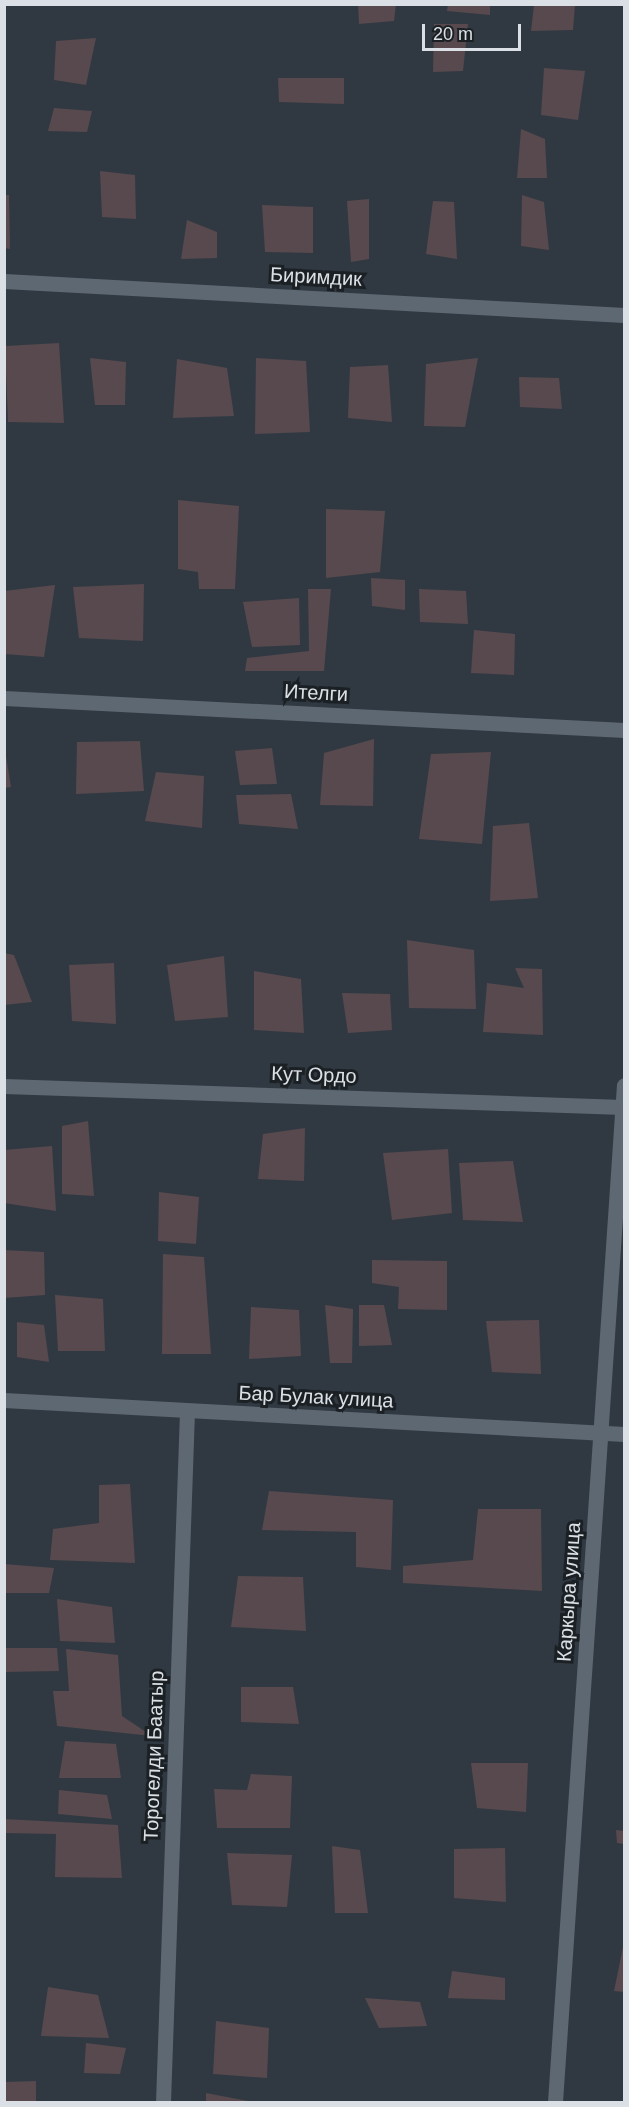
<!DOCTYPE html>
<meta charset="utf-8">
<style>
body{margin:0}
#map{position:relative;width:629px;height:2107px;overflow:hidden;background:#303942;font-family:Arial,sans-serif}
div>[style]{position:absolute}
.building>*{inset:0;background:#57494e}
.minor>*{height:15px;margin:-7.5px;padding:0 7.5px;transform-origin:7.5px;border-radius:7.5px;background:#5e6872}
.tertiary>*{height:15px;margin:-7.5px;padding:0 7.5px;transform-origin:7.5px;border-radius:7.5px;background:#5e6872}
span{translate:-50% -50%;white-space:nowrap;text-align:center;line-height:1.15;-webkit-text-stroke:6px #1b2024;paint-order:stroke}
.street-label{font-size:20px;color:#dae0e6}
.frame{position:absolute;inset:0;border:6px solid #dae0e6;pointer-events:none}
.scale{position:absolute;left:422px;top:24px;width:99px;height:27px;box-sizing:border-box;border:3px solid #dae0e6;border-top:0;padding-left:8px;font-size:18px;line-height:21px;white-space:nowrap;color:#dae0e6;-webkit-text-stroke:4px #1b2024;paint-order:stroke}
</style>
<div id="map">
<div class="building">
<i style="clip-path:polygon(358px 4px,396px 4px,394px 21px,359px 24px)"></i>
<i style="clip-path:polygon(448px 4px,490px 4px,490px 15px,447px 11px)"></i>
<i style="clip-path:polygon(534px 5px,575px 5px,573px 30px,531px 31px)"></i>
<i style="clip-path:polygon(434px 24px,468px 24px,463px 71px,433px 72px)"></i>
<i style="clip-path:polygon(96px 38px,86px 85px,54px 80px,56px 41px)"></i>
<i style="clip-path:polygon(544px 68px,585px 71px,578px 120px,541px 115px)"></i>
<i style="clip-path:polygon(278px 78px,344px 78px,344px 104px,279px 102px)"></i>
<i style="clip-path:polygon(54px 108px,92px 111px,87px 132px,48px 131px)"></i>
<i style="clip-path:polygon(521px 129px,545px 139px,547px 178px,517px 178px)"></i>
<i style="clip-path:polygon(100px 171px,135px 175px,136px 219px,102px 217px)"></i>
<i style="clip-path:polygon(4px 195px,9px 195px,10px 249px,4px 248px)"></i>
<i style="clip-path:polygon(522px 195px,544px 202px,549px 250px,521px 246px)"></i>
<i style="clip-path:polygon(369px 199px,369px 259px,351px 262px,347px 201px)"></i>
<i style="clip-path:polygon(433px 201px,454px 202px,457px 259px,426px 254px)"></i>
<i style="clip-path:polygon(262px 205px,313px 207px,313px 253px,265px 252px)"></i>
<i style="clip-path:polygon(187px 220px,217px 232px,217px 258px,181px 259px)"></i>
<i style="clip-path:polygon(59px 343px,64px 423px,8px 422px,5px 346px)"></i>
<i style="clip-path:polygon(90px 358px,126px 362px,125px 405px,95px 405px)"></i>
<i style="clip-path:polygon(256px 358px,306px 361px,310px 432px,255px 434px)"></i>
<i style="clip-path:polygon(478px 358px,465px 427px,424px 426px,426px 364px)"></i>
<i style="clip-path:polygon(177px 359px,227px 368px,234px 416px,173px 418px)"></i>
<i style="clip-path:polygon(388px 365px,392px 422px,348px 418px,350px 367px)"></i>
<i style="clip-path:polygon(519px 377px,559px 378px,562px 409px,520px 407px)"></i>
<i style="clip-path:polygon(178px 500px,239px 506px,235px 589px,199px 589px,198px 572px,178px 569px)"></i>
<i style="clip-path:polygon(326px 509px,385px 511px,380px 572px,326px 578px)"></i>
<i style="clip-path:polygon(371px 578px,405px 580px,405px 610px,372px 606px)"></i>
<i style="clip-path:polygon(144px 584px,143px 641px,79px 638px,73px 587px)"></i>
<i style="clip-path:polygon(55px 585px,44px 657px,4px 654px,4px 591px)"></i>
<i style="clip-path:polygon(308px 589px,331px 589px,324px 671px,245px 671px,247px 658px,309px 651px)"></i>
<i style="clip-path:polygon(419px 589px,466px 591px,468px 624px,420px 622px)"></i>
<i style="clip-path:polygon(299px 598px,300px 645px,252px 647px,243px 602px)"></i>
<i style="clip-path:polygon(474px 630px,515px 634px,514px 675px,471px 673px)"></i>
<i style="clip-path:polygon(374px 739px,373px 806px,320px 805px,324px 753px)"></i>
<i style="clip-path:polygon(140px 741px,144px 791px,76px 794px,77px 742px)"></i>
<i style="clip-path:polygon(272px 748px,277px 784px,240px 785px,235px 751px)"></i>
<i style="clip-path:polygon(491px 752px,482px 844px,419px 839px,431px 754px)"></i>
<i style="clip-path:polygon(6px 756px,11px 787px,4px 788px,4px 757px)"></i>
<i style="clip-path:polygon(156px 772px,204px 776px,202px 828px,145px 821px)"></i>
<i style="clip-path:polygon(291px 794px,298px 829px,239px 824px,236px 795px)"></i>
<i style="clip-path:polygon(529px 823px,538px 898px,490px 901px,493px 826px)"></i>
<i style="clip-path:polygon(407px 940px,474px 950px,476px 1009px,409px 1008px)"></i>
<i style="clip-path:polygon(4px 953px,14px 955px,32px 1002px,4px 1005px)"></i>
<i style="clip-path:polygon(224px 956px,228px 1017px,175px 1021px,167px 965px)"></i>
<i style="clip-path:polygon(114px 963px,116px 1024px,72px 1021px,69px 965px)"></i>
<i style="clip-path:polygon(515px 968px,542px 969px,543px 1035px,483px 1032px,487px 983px,524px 988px)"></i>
<i style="clip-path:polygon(254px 971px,301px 979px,304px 1033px,254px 1030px)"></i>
<i style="clip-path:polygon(342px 993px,390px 994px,392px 1030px,348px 1033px)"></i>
<i style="clip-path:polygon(88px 1121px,94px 1196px,62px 1194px,62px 1126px)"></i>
<i style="clip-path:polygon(305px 1128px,304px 1181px,258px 1179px,263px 1134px)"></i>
<i style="clip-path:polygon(52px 1146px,56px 1211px,4px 1203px,4px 1150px)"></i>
<i style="clip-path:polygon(448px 1149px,452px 1213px,392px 1220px,383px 1153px)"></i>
<i style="clip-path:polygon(513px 1161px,523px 1222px,463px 1220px,459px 1163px)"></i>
<i style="clip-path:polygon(159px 1192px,199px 1197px,196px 1244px,158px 1241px)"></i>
<i style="clip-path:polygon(4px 1250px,44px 1252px,45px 1295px,4px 1298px)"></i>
<i style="clip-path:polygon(163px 1254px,204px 1257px,211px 1354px,162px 1354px)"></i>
<i style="clip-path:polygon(372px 1260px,447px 1261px,447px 1310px,398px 1309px,399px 1287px,372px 1283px)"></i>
<i style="clip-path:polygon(55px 1295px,103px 1299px,105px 1351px,58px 1351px)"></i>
<i style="clip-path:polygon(325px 1305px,353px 1309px,352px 1363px,330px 1363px)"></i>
<i style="clip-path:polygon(359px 1305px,384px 1305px,392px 1345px,359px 1346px)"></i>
<i style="clip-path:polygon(251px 1307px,299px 1310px,301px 1356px,249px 1359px)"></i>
<i style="clip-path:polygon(539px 1320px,541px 1374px,492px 1372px,486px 1321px)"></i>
<i style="clip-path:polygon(17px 1322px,44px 1325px,49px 1362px,17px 1357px)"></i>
<i style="clip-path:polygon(130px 1484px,135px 1563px,50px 1560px,53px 1529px,99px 1523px,99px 1485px)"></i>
<i style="clip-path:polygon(269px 1491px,393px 1500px,391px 1570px,356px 1567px,356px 1532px,262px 1530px)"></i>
<i style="clip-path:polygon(478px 1509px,541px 1509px,542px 1591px,403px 1583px,403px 1566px,473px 1560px)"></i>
<i style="clip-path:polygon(4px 1564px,54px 1568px,49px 1593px,4px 1593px)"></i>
<i style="clip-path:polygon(238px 1576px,303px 1577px,306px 1631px,231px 1627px)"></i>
<i style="clip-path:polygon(57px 1599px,112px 1607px,115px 1643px,60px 1641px)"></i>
<i style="clip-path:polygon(4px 1648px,57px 1648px,59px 1671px,4px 1672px)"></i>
<i style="clip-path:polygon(66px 1649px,118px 1655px,122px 1716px,152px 1736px,57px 1726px,53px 1691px,69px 1691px)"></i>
<i style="clip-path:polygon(241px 1687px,293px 1687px,299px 1724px,241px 1722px)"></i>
<i style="clip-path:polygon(65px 1741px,116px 1744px,121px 1778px,59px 1778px)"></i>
<i style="clip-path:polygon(471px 1763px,528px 1763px,526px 1812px,477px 1808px)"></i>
<i style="clip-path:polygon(251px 1774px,292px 1776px,290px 1828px,217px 1828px,214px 1789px,247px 1790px)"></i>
<i style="clip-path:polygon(59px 1790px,107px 1795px,112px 1819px,58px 1814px)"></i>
<i style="clip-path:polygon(4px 1819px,118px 1825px,122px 1878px,55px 1877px,56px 1834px,4px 1833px)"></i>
<i style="clip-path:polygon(616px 1830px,624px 1831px,624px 1844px,617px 1843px)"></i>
<i style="clip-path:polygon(332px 1846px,360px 1850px,368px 1913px,335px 1913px)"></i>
<i style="clip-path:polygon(505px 1848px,506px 1902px,454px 1898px,454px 1849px)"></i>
<i style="clip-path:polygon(227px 1853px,292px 1855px,287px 1907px,232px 1905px)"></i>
<i style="clip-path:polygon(623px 1947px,624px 1992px,614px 1991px)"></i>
<i style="clip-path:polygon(452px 1971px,505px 1978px,505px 2000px,448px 1998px)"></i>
<i style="clip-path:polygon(48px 1987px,98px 1995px,109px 2038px,41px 2036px)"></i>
<i style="clip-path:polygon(365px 1998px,420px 2002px,427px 2026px,379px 2028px)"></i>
<i style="clip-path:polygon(216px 2021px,269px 2028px,267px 2078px,213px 2074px)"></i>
<i style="clip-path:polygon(86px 2043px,126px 2048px,120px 2074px,84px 2073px)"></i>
<i style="clip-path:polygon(36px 2081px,36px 2102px,4px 2102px,4px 2082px)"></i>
<i style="clip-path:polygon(206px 2093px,248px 2101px,248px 2102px,206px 2102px)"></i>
</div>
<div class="minor">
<i style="left:4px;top:281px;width:621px;rotate:3.14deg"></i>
<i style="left:4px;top:698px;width:621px;rotate:2.95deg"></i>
<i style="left:4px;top:1086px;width:619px;rotate:1.94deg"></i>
<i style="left:163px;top:2102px;width:691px;rotate:-88.01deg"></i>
<i style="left:555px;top:2102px;width:1019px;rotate:-86.12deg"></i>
</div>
<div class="tertiary">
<i style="left:4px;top:1400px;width:621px;rotate:3.14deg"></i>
</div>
<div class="street-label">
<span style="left:316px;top:277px;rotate:3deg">Биримдик</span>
<span style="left:316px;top:693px;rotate:3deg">Ителги</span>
<span style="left:314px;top:1075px;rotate:2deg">Кут Ордо</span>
<span style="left:316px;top:1397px;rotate:3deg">Бар Булак улица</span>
<span style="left:569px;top:1592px;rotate:-86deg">Каркыра улица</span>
<span style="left:154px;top:1756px;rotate:-88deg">Торогелди Баатыр</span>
</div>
<div class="frame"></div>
<div class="scale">20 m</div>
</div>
